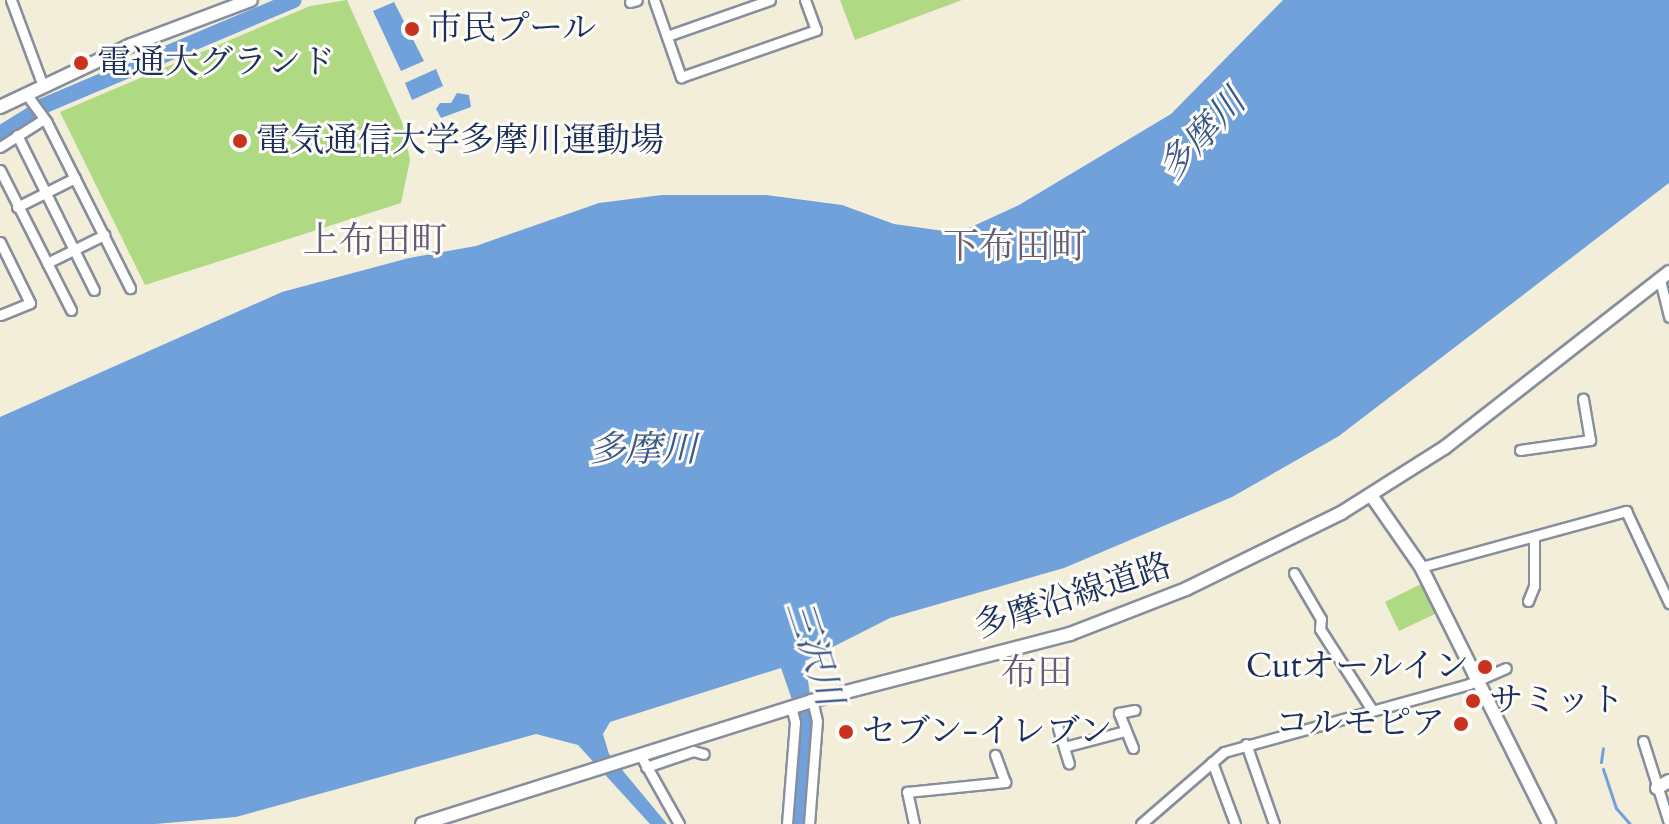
<!DOCTYPE html>
<meta charset="utf-8">
<style>
body{margin:0}
#map{position:relative;width:1669px;height:824px;overflow:hidden;background:#f3eeda;font-family:Cardo,"Noto Serif JP",serif}
div>[style]{position:absolute}
.green>*{inset:0;background:#b0d983}
.water>*{inset:0;background:#70a1da}
.stream>*{height:3px;margin:-1.5px;padding:0 1.5px;transform-origin:1.5px;border-radius:1.5px;background:#70a1da}
.river>*{height:16px;margin:-8px;padding:0 8px;transform-origin:8px;border-radius:8px;background:#70a1da}
.roads{filter:drop-shadow(2px 0 #878e9c) drop-shadow(-2px 0 #878e9c) drop-shadow(0 2px #878e9c) drop-shadow(0 -2px #878e9c)}
.street>*{height:9px;margin:-4.5px;padding:0 4.5px;transform-origin:4.5px;border-radius:4.5px;background:#fff}
.secondary>*{height:12px;margin:-6px;padding:0 6px;transform-origin:6px;border-radius:6px;background:#fff}
.dots>*{width:22px;height:22px;translate:-50% -50%;box-sizing:border-box;border:4px solid #fdfcf7;border-radius:50%}
span{translate:-50% -50%;white-space:nowrap;text-align:center;line-height:1.15;-webkit-text-stroke:6px #fdfcf7;paint-order:stroke}
.poi-label{font-size:34px;color:#1b2f5e}
.left{translate:0 -50%;text-align:left}
.right{translate:-100% -50%;text-align:right}
.street-label{font-size:34px;color:#1b2f5e}
.water-label{font-size:36px;color:#395789;font-style:italic}
.neighbourhood-label{font-size:36px;color:#655c76}
</style>
<div id="map">
<div class="green">
<i style="clip-path:polygon(347px 0,402px 122px,410px 160px,401px 203px,145px 285px,60px 112px,310px 6px)"></i>
<i style="clip-path:polygon(840px 0,962px 0,855px 40px)"></i>
<i style="clip-path:polygon(1421px 584px,1437px 613px,1399px 631px,1385px 602px)"></i>
</div>
<div class="water">
<i style="clip-path:polygon(1283px 0,1669px 0,1669px 183px,1339px 436px,1232px 497px,1064px 568px,890px 618px,805px 661px,815px 728px,805px 824px,791px 824px,800px 723px,781px 668px,610px 722px,603px 734px,609px 754px,667px 824px,650px 824px,578px 745px,536px 734px,236px 817px,155px 824px,0 824px,0 417px,282px 292px,409px 258px,476px 246px,599px 203px,662px 195px,766px 195px,842px 205px,894px 224px,958px 233px,1019px 205px,1171px 114px)"></i>
<i style="clip-path:polygon(394px 2px,424px 61px,401px 71px,373px 11px)"></i>
<i style="clip-path:polygon(436px 69px,443px 86px,412px 100px,405px 83px)"></i>
<i style="clip-path:polygon(457px 93px,469px 95px,471px 107px,441px 118px,436px 109px,440px 103px,451px 103px)"></i>
</div>
<div class="stream">
<i style="left:1601px;top:762px;width:14px;rotate:-82deg"></i>
<i style="left:1603px;top:769px;width:41px;rotate:71.6deg"></i>
<i style="left:1616px;top:808px;width:21px;rotate:49deg"></i>
</div>
<div class="river">
<i style="left:43px;top:106px;width:272px;rotate:-22.9deg"></i>
<i style="left:0;top:134px;width:36px;rotate:-32deg"></i>
</div>
<div class="roads">
<div class="street">
<i style="left:11px;top:0;width:92px;rotate:69.6deg"></i>
<i style="left:654px;top:0;width:82px;rotate:70.7deg"></i>
<i style="left:681px;top:77px;width:143px;rotate:-19.2deg"></i>
<i style="left:816px;top:30px;width:32px;rotate:-110deg"></i>
<i style="left:630px;top:2px;width:7px;rotate:-16deg"></i>
<i style="left:667px;top:36px;width:109px;rotate:-19.3deg"></i>
<i style="left:27px;top:95px;width:34px;rotate:54deg"></i>
<i style="left:47px;top:123px;width:185px;rotate:63.3deg"></i>
<i style="left:17px;top:135px;width:173px;rotate:63.6deg"></i>
<i style="left:0;top:147px;width:52px;rotate:-32.5deg"></i>
<i style="left:0;top:170px;width:157px;rotate:63.1deg"></i>
<i style="left:17px;top:207px;width:65px;rotate:-26.6deg"></i>
<i style="left:0;top:242px;width:68px;rotate:63.8deg"></i>
<i style="left:30px;top:303px;width:32px;rotate:158deg"></i>
<i style="left:47px;top:263px;width:64px;rotate:-26.2deg"></i>
<i style="left:1660px;top:280px;width:38px;rotate:76deg"></i>
<i style="left:1520px;top:450px;width:71px;rotate:-8.1deg"></i>
<i style="left:1590px;top:440px;width:42px;rotate:-99.7deg"></i>
<i style="left:1421px;top:567px;width:213px;rotate:-15.3deg"></i>
<i style="left:1626px;top:511px;width:102px;rotate:64.9deg"></i>
<i style="left:1294px;top:573px;width:53px;rotate:59.6deg"></i>
<i style="left:1321px;top:619px;width:10px;rotate:96deg"></i>
<i style="left:1320px;top:629px;width:96px;rotate:57.3deg"></i>
<i style="left:1528px;top:601px;width:16px;rotate:-68deg"></i>
<i style="left:1534px;top:586px;width:48px;rotate:-90deg"></i>
<i style="left:1058px;top:728px;width:37px;rotate:73deg"></i>
<i style="left:1643px;top:741px;width:86px;rotate:72.4deg"></i>
<i style="left:1246px;top:744px;width:85px;rotate:70.7deg"></i>
<i style="left:1064px;top:747px;width:63px;rotate:-14.7deg"></i>
<i style="left:1133px;top:748px;width:38px;rotate:-112deg"></i>
<i style="left:1119px;top:713px;width:16px;rotate:-11deg"></i>
<i style="left:642px;top:758px;width:76px;rotate:60.7deg"></i>
<i style="left:1212px;top:762px;width:66px;rotate:69.6deg"></i>
<i style="left:646px;top:767px;width:50px;rotate:-18.8deg"></i>
<i style="left:693px;top:751px;width:11px;rotate:15deg"></i>
<i style="left:787px;top:824px;width:102px;rotate:-85.5deg"></i>
<i style="left:795px;top:722px;width:16px;rotate:-104deg"></i>
<i style="left:809px;top:824px;width:103px;rotate:-85.6deg"></i>
<i style="left:817px;top:721px;width:22px;rotate:-103deg"></i>
<i style="left:914px;top:824px;width:33px;rotate:-102deg"></i>
<i style="left:907px;top:792px;width:99px;rotate:-5.8deg"></i>
<i style="left:1005px;top:782px;width:29px;rotate:-110deg"></i>
<i style="left:1141px;top:824px;width:110px;rotate:-40.9deg"></i>
<i style="left:1224px;top:752px;width:254px;rotate:-15.5deg"></i>
<i style="left:1469px;top:684px;width:40px;rotate:-23.4deg"></i>
</div>
<div class="secondary">
<i style="left:0;top:107px;width:145px;rotate:-25.3deg"></i>
<i style="left:131px;top:45px;width:128px;rotate:-20.6deg"></i>
<i style="left:1371px;top:495px;width:88px;rotate:55.2deg"></i>
<i style="left:1421px;top:567px;width:287px;rotate:63.5deg"></i>
<i style="left:1657px;top:788px;width:14px;rotate:-30deg"></i>
<i style="left:422px;top:824px;width:408px;rotate:-17.5deg"></i>
<i style="left:811px;top:701px;width:268px;rotate:-14.5deg"></i>
<i style="left:1070px;top:634px;width:124px;rotate:-21.2deg"></i>
<i style="left:1186px;top:589px;width:173px;rotate:-26.1deg"></i>
<i style="left:1341px;top:513px;width:122px;rotate:-32.3deg"></i>
<i style="left:1444px;top:448px;width:286px;rotate:-38deg"></i>
</div>
</div>
<div class="dots">
<i style="left:412px;top:29px;background:#c8321e"></i>
<i style="left:81px;top:63px;background:#c8321e"></i>
<i style="left:240px;top:141px;background:#c8321e"></i>
<i style="left:1485px;top:667px;background:#c8321e"></i>
<i style="left:1473px;top:701px;background:#c8321e"></i>
<i style="left:1461px;top:724px;background:#c8321e"></i>
<i style="left:846px;top:732px;background:#c8321e"></i>
</div>
<div class="poi-label">
<span class="left" style="left:428px;top:29px">市民プール</span>
<span class="left" style="left:97px;top:63px">電通大グランド</span>
<span class="left" style="left:256px;top:141px">電気通信大学多摩川運動場</span>
<span class="right" style="left:1469px;top:667px">Cutオールイン</span>
<span class="left" style="left:1489px;top:701px">サミット</span>
<span class="right" style="left:1445px;top:724px">コルモピア</span>
<span class="left" style="left:862px;top:732px">セブン-イレブン</span>
</div>
<div class="street-label">
<span style="left:1073px;top:596px;rotate:-18deg">多摩沿線道路</span>
</div>
<div class="water-label">
<span style="left:1202px;top:135px;rotate:-47deg">多摩川</span>
<span style="left:643px;top:450px">多摩川</span>
<span style="left:814px;top:653px;rotate:72deg">三沢川</span>
</div>
<div class="neighbourhood-label">
<span style="left:375px;top:241px">上布田町</span>
<span style="left:1015px;top:247px">下布田町</span>
<span style="left:1037px;top:673px">布田</span>
</div>
</div>
